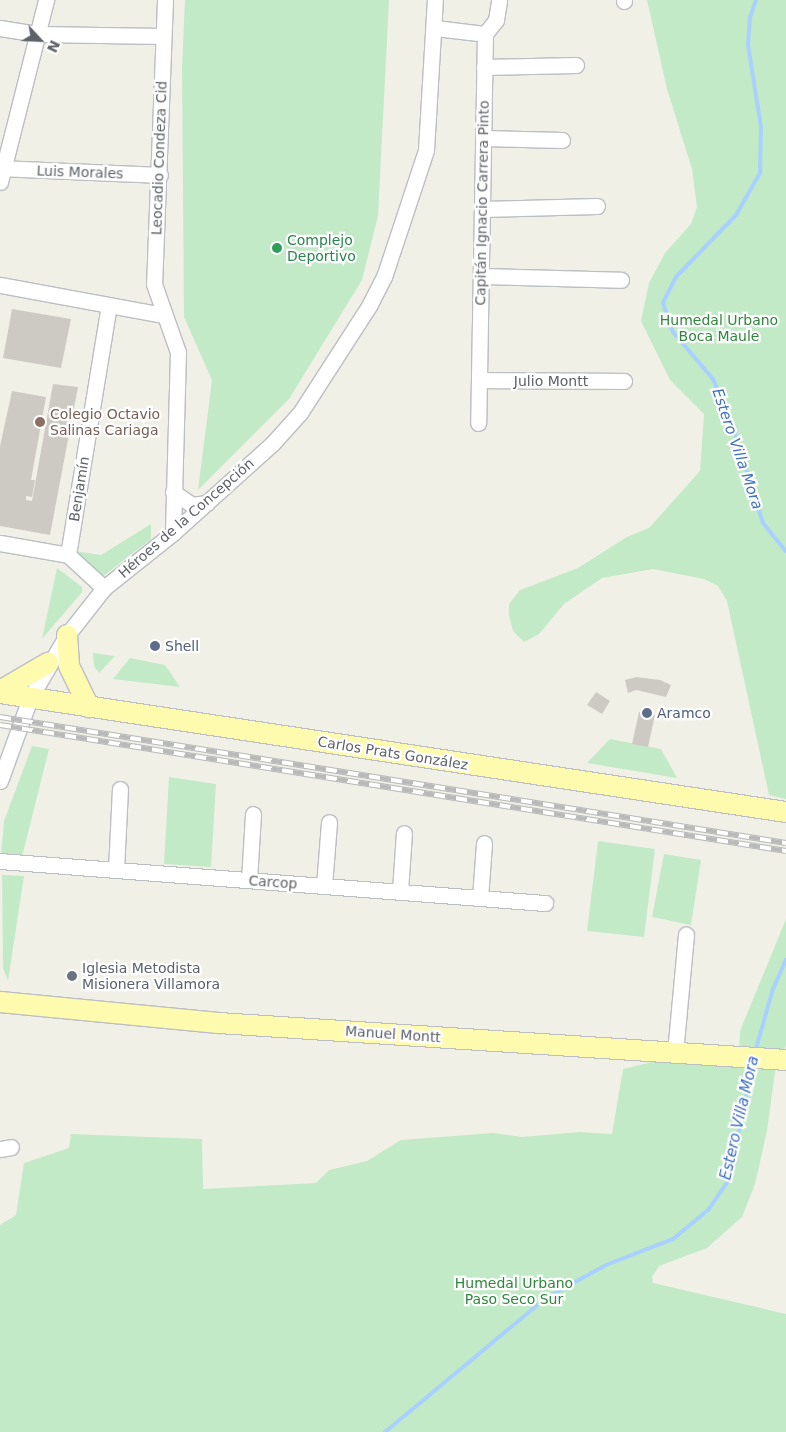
<!DOCTYPE html>
<meta charset="utf-8">
<style>
body{margin:0}
#map{position:relative;width:786px;height:1432px;overflow:hidden;background:#f1f0e7;font-family:"DejaVu Sans",sans-serif}
div>[style]{position:absolute}
.green>*{inset:0;background:#c2eac7}
.stream>*{height:4px;margin:-2px;padding:0 2px;transform-origin:2px;border-radius:2px;background:#a9d0ff}
.building>*{inset:0;background:#cdcac4}
.roads{filter:drop-shadow(1px 0 #bbbec3) drop-shadow(-1px 0 #bbbec3) drop-shadow(0 1px #bbbec3) drop-shadow(0 -1px #bbbec3)}
.minor>*{height:15px;margin:-7.5px;padding:0 7.5px;transform-origin:7.5px;border-radius:7.5px;background:#fff}
.major>*{height:20px;margin:-10px;padding:0 10px;transform-origin:10px;border-radius:10px;background:#fffbae}
.rail>*{height:5.5px;margin-top:-2.75px;transform-origin:0;background:repeating-linear-gradient(90deg,#fff 0 11px,#b8b9b9 0 22px);box-sizing:border-box;border-block:1px solid #b8b9b9}
.dots>*{width:14px;height:14px;translate:-50% -50%;box-sizing:border-box;border:2px solid #fff;border-radius:50%}
span{translate:-50% -50%;white-space:nowrap;text-align:center;line-height:1.15;-webkit-text-stroke:4.5px #fff;paint-order:stroke}
.street-label{font-size:14px;color:#5e6268}
.leisure-label{font-size:14px;color:#27864d}
.left{translate:0 -50%;text-align:left}
.park-label{font-size:14px;color:#2f863c}
.education-label{font-size:14px;color:#785e54}
.service-label{font-size:14px;color:#4e5e75}
.worship-label{font-size:14px;color:#5b616d}
.water-label{font-size:15px;color:#4071c4;font-style:italic}
.north{position:absolute;left:15px;top:15px;width:50px;height:50px;-webkit-text-stroke:4px #fff;paint-order:stroke;rotate:115deg;font-size:14px;font-weight:700;line-height:20px;text-align:center;color:#5e6268}
.north::after{content:'';display:block;margin:auto;width:18px;height:22px;background:#5e6268;clip-path:polygon(50% 0,100% 100%,50% 72%,0 100%)}
</style>
<div id="map">
<div class="green">
<i style="clip-path:polygon(185px 0,389px 0,378px 216px,362px 280px,289px 399px,198px 490px,212px 380px,184px 317px,182px 67px)"></i>
<i style="clip-path:polygon(647px 0,786px 0,786px 799px,769px 795px,727px 601px,718px 586px,704px 579px,653px 569px,602px 578px,564px 604px,539px 634px,524px 642px,513px 631px,509px 615px,509px 604px,520px 590px,578px 568px,627px 537px,649px 528px,700px 471px,704px 414px,670px 380px,641px 321px,649px 283px,665px 253px,691px 224px,697px 207px,692px 169px,667px 89px)"></i>
<i style="clip-path:polygon(151px 524px,151px 539px,102px 577px,93px 574px,75px 551px,101px 555px)"></i>
<i style="clip-path:polygon(57px 568px,82px 587px,82px 592px,42px 639px)"></i>
<i style="clip-path:polygon(93px 653px,115px 656px,99px 673px,94px 666px)"></i>
<i style="clip-path:polygon(130px 658px,165px 665px,180px 687px,113px 679px)"></i>
<i style="clip-path:polygon(610px 739px,661px 749px,677px 778px,587px 763px)"></i>
<i style="clip-path:polygon(32px 746px,49px 749px,22px 857px,1px 855px,4px 821px)"></i>
<i style="clip-path:polygon(169px 777px,216px 784px,211px 867px,164px 864px)"></i>
<i style="clip-path:polygon(598px 841px,655px 849px,644px 937px,587px 931px)"></i>
<i style="clip-path:polygon(664px 854px,701px 860px,691px 925px,652px 917px)"></i>
<i style="clip-path:polygon(2px 875px,24px 876px,8px 981px,3px 968px)"></i>
<i style="clip-path:polygon(786px 919px,786px 1045px,775px 1072px,767px 1131px,755px 1184px,742px 1217px,707px 1248px,659px 1266px,652px 1277px,653px 1283px,786px 1314px,786px 1432px,0 1432px,0 1225px,16px 1215px,24px 1163px,69px 1148px,71px 1134px,202px 1139px,203px 1189px,316px 1183px,329px 1170px,367px 1161px,401px 1140px,493px 1133px,522px 1137px,579px 1132px,612px 1134px,623px 1069px,656px 1061px,739px 1062px,740px 1031px)"></i>
</div>
<div class="stream">
<i style="left:756px;top:0;width:18px;rotate:109deg"></i>
<i style="left:750px;top:17px;width:28px;rotate:94deg"></i>
<i style="left:748px;top:45px;width:83px;rotate:81deg"></i>
<i style="left:761px;top:127px;width:46px;rotate:91.2deg"></i>
<i style="left:760px;top:173px;width:48px;rotate:119.7deg"></i>
<i style="left:736px;top:215px;width:86px;rotate:134.1deg"></i>
<i style="left:676px;top:277px;width:29px;rotate:117deg"></i>
<i style="left:663px;top:303px;width:31px;rotate:71deg"></i>
<i style="left:673px;top:332px;width:62px;rotate:49.6deg"></i>
<i style="left:713px;top:379px;width:43px;rotate:66.4deg"></i>
<i style="left:730px;top:418px;width:110px;rotate:72.6deg"></i>
<i style="left:763px;top:523px;width:36px;rotate:51deg"></i>
<i style="left:755px;top:1052px;width:66px;rotate:-74.1deg"></i>
<i style="left:773px;top:989px;width:32px;rotate:-66deg"></i>
<i style="left:385px;top:1432px;width:209px;rotate:-39.8deg"></i>
<i style="left:546px;top:1298px;width:68px;rotate:-28.8deg"></i>
<i style="left:606px;top:1265px;width:72px;rotate:-21.2deg"></i>
<i style="left:673px;top:1239px;width:47px;rotate:-39.8deg"></i>
<i style="left:709px;top:1209px;width:34px;rotate:-56deg"></i>
<i style="left:728px;top:1181px;width:120px;rotate:-77.9deg"></i>
</div>
<div class="building">
<i style="clip-path:polygon(12px 309px,71px 319px,61px 368px,3px 358px)"></i>
<i style="clip-path:polygon(53px 384px,78px 387px,50px 535px,0 526px,0 446px,12px 391px,46px 397px,31px 480px,35px 480px,32px 497px,26px 496px,26px 500px,32px 501px)"></i>
<i style="clip-path:polygon(636px 677px,660px 680px,671px 685px,666px 697px,636px 690px,628px 693px,625px 680px)"></i>
<i style="clip-path:polygon(596px 692px,610px 701px,602px 714px,587px 705px)"></i>
<i style="clip-path:polygon(639px 712px,655px 715px,648px 747px,632px 744px)"></i>
</div>
<div class="roads">
<div class="minor">
<i style="left:165px;top:0;width:284px;rotate:92.2deg"></i>
<i style="left:154px;top:284px;width:72px;rotate:70.6deg"></i>
<i style="left:178px;top:352px;width:181px;rotate:91.6deg"></i>
<i style="left:624px;top:1px;width:1px;rotate:-90deg"></i>
<i style="left:0;top:28px;width:37px;rotate:9deg"></i>
<i style="left:37px;top:34px;width:126px;rotate:0.9deg"></i>
<i style="left:435px;top:28px;width:50px;rotate:6.8deg"></i>
<i style="left:485px;top:34px;width:389px;rotate:91deg"></i>
<i style="left:485px;top:34px;width:18px;rotate:-52deg"></i>
<i style="left:496px;top:20px;width:20px;rotate:-81deg"></i>
<i style="left:484px;top:67px;width:92px;rotate:-1.2deg"></i>
<i style="left:483px;top:138px;width:79px;rotate:1.5deg"></i>
<i style="left:0;top:168px;width:160px;rotate:2.5deg"></i>
<i style="left:0;top:182px;width:188px;rotate:-75.8deg"></i>
<i style="left:482px;top:209px;width:115px;rotate:-1.5deg"></i>
<i style="left:481px;top:276px;width:140px;rotate:1.6deg"></i>
<i style="left:0;top:285px;width:166px;rotate:10.4deg"></i>
<i style="left:479px;top:380px;width:145px;rotate:0.4deg"></i>
<i style="left:173px;top:492px;width:23px;rotate:34deg"></i>
<i style="left:192px;top:505px;width:15px;rotate:-8deg"></i>
<i style="left:0;top:543px;width:69px;rotate:10deg"></i>
<i style="left:68px;top:555px;width:49px;rotate:42.5deg"></i>
<i style="left:68px;top:555px;width:253px;rotate:-80.7deg"></i>
<i style="left:0;top:781px;width:88px;rotate:-70.1deg"></i>
<i style="left:30px;top:698px;width:73px;rotate:-59.6deg"></i>
<i style="left:67px;top:635px;width:60px;rotate:-51.8deg"></i>
<i style="left:104px;top:588px;width:88px;rotate:-38.6deg"></i>
<i style="left:173px;top:533px;width:133px;rotate:-42deg"></i>
<i style="left:272px;top:444px;width:42px;rotate:-47.9deg"></i>
<i style="left:300px;top:413px;width:127px;rotate:-57.2deg"></i>
<i style="left:369px;top:306px;width:33px;rotate:-63deg"></i>
<i style="left:384px;top:277px;width:134px;rotate:-71.7deg"></i>
<i style="left:426px;top:150px;width:150px;rotate:-86.6deg"></i>
<i style="left:0;top:861px;width:547px;rotate:4.41deg"></i>
<i style="left:116px;top:870px;width:81px;rotate:-87.2deg"></i>
<i style="left:249px;top:880px;width:66px;rotate:-86.5deg"></i>
<i style="left:324px;top:886px;width:64px;rotate:-85.5deg"></i>
<i style="left:400px;top:891px;width:58px;rotate:-86.1deg"></i>
<i style="left:480px;top:898px;width:55px;rotate:-85.8deg"></i>
<i style="left:675px;top:1053px;width:119px;rotate:-84.7deg"></i>
<i style="left:0;top:1149px;width:11px;rotate:-10deg"></i>
</div>
<div class="major">
<i style="left:67px;top:635px;width:31px;rotate:86deg"></i>
<i style="left:69px;top:666px;width:46px;rotate:64deg"></i>
<i style="left:0;top:691px;width:56px;rotate:-30.3deg"></i>
<i style="left:0;top:693px;width:795px;rotate:8.61deg"></i>
<i style="left:0;top:1002px;width:220px;rotate:5.5deg"></i>
<i style="left:219px;top:1023px;width:568px;rotate:3.73deg"></i>
</div>
</div>
<div class="rail">
<i style="left:0;top:717px;width:796px;rotate:9.11deg"></i>
<i style="left:0;top:725px;width:796px;rotate:9.11deg"></i>
</div>
<div class="dots">
<i style="left:277px;top:248px;background:#2e9e5b"></i>
<i style="left:40px;top:422px;background:#8d6e63"></i>
<i style="left:155px;top:646px;background:#5c6f8a"></i>
<i style="left:647px;top:713px;background:#5c6f8a"></i>
<i style="left:72px;top:976px;background:#6b7280"></i>
</div>
<div class="street-label">
<span style="left:159px;top:158px;rotate:-88deg">Leocadio Condeza Cid</span>
<span style="left:80px;top:172px;rotate:2deg">Luis Morales</span>
<span style="left:482px;top:203px;rotate:-89deg">Capitán Ignacio Carrera Pinto</span>
<span style="left:551px;top:381px">Julio Montt</span>
<span style="left:79px;top:489px;rotate:-81deg">Benjamín</span>
<span style="left:186px;top:518px;rotate:-41deg">Héroes de la Concepción</span>
<span style="left:393px;top:753px;rotate:9deg">Carlos Prats González</span>
<span style="left:273px;top:882px;rotate:4deg">Carcop</span>
<span style="left:393px;top:1034px;rotate:4deg">Manuel Montt</span>
</div>
<div class="leisure-label">
<span class="left" style="left:287px;top:248px">Complejo<br>Deportivo</span>
</div>
<div class="park-label">
<span style="left:719px;top:328px">Humedal Urbano<br>Boca Maule</span>
<span style="left:514px;top:1291px">Humedal Urbano<br>Paso Seco Sur</span>
</div>
<div class="education-label">
<span class="left" style="left:50px;top:422px">Colegio Octavio<br>Salinas Cariaga</span>
</div>
<div class="service-label">
<span class="left" style="left:165px;top:646px">Shell</span>
<span class="left" style="left:657px;top:713px">Aramco</span>
</div>
<div class="worship-label">
<span class="left" style="left:82px;top:976px">Iglesia Metodista<br>Misionera Villamora</span>
</div>
<div class="water-label">
<span style="left:737px;top:449px;rotate:71deg">Estero Villa Mora</span>
<span style="left:740px;top:1118px;rotate:-77deg">Estero Villa Mora</span>
</div>
<div class="north">N</div>
</div>
